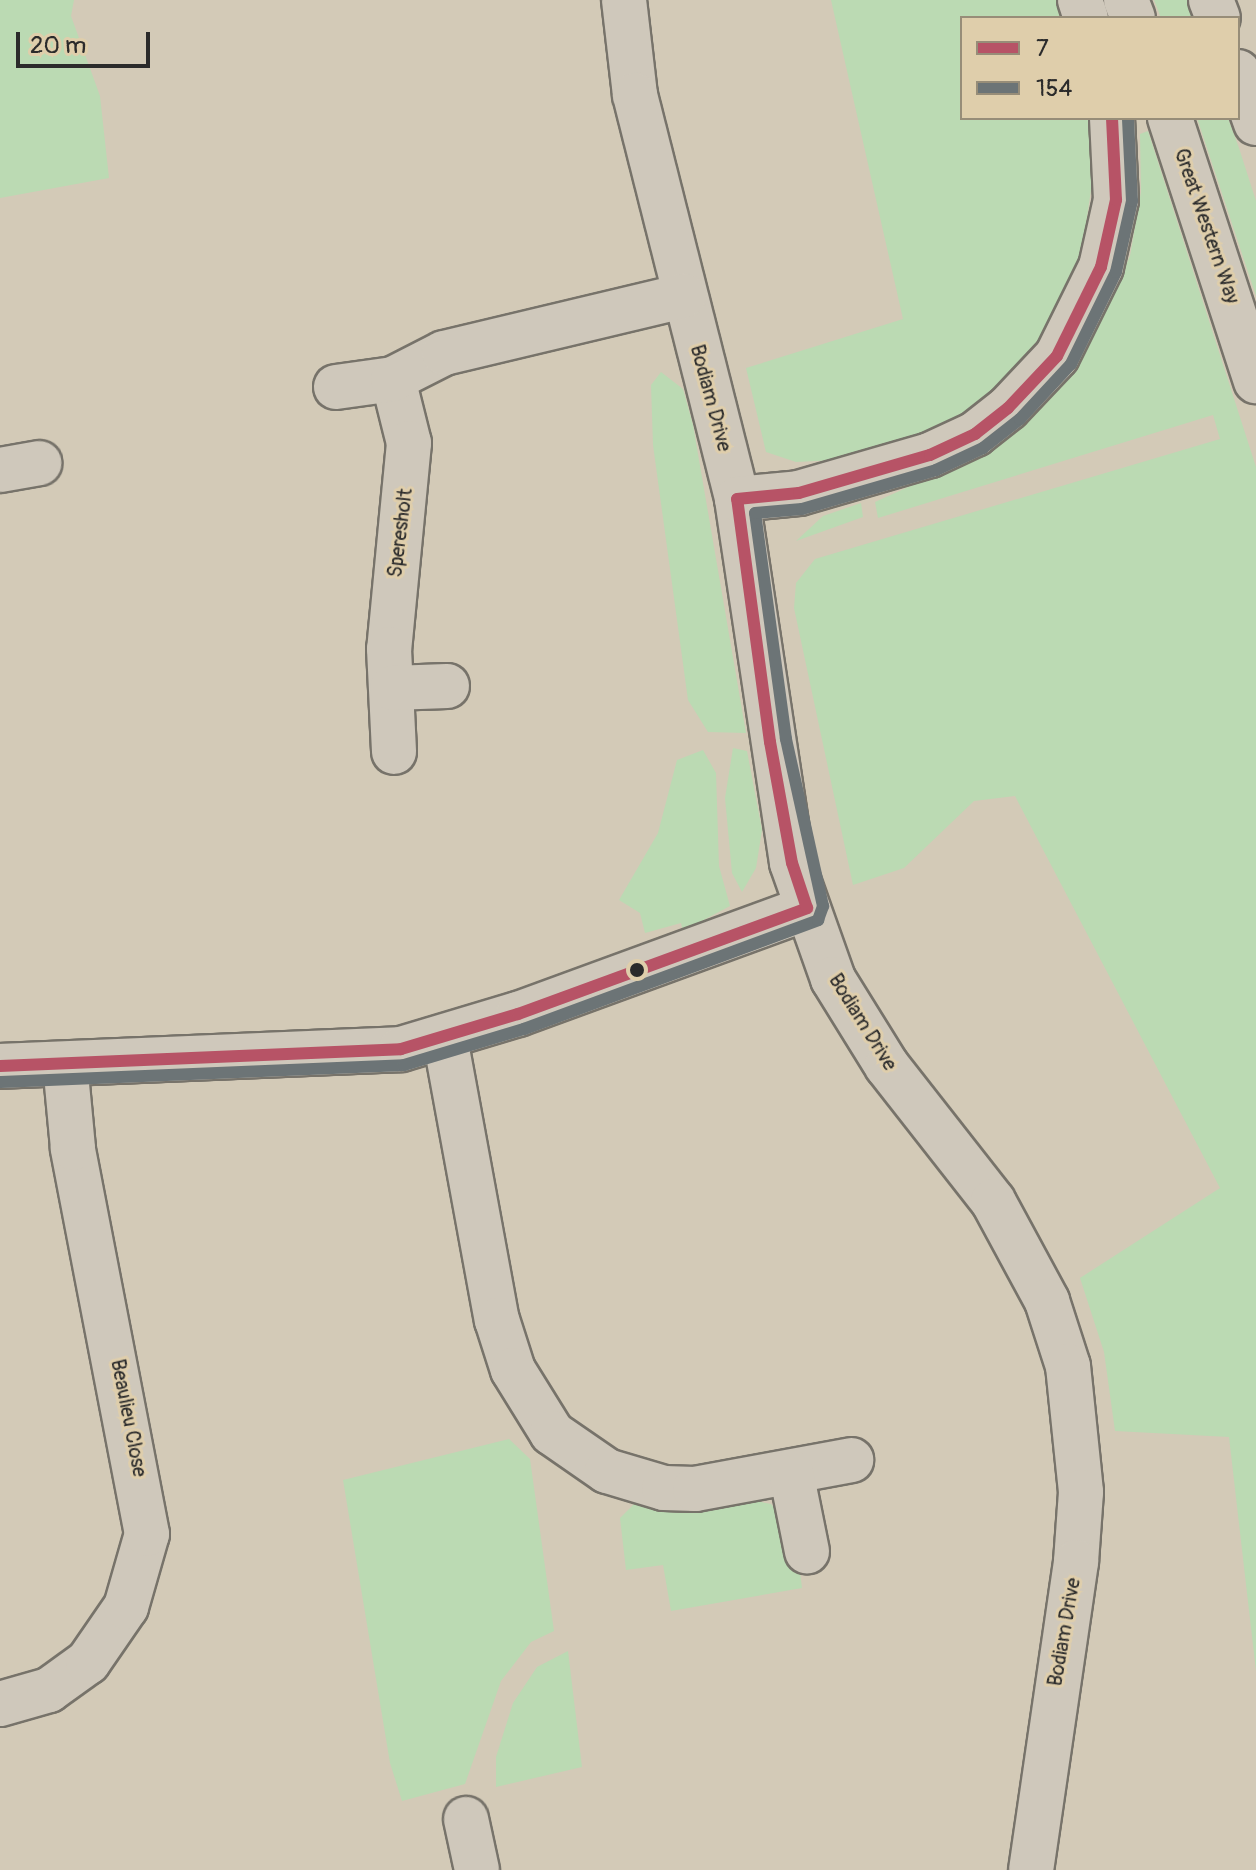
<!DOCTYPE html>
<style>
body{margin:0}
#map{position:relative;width:1256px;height:1870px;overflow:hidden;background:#d3cab7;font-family:Pangolin,sans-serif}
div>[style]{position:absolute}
.green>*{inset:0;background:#bbdab3}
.roads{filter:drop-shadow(2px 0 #77736a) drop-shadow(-2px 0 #77736a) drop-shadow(0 2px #77736a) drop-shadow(0 -2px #77736a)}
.minor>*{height:44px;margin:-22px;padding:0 22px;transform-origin:22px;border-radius:22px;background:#cfc8bb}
.major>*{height:44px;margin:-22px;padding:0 22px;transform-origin:22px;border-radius:22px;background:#cfc8bb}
.bus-1>*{height:12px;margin:-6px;padding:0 6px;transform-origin:6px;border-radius:6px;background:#b75366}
.bus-2>*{height:12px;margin:-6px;padding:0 6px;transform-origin:6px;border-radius:6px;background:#6c7476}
.dots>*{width:22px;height:22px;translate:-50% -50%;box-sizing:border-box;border:4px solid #dfceab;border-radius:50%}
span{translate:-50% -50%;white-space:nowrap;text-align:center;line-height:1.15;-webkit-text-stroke:6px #dfceab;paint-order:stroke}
.street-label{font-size:20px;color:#2b2b2b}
.legend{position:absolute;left:960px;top:16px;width:280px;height:104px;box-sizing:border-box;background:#dfceab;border:2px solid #978d78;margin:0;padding:10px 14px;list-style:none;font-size:24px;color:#2b2b2b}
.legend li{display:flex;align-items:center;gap:16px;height:40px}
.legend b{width:40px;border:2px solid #978d78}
.scale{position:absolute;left:16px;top:32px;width:134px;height:36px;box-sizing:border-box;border:4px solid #2b2b2b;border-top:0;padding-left:10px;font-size:24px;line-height:28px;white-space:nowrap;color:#2b2b2b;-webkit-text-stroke:6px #dfceab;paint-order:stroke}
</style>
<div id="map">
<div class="green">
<i style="clip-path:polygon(0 0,74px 0,71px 16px,100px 96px,109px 178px,0 198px)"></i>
<i style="clip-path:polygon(831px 0,1058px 0,1064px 18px,962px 18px,962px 118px,1091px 118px,1094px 169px,1082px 252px,1037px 351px,975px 410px,943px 430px,857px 459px,796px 462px,766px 452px,746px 368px,903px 319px)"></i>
<i style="clip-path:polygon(1154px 0,1187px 0,1194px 18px,1161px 18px)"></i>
<i style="clip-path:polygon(1197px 118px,1228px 118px,1239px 148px,1256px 201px,1256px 296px)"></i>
<i style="clip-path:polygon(1148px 131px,1256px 467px,1256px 1671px,1229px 1437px,1115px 1431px,1104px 1352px,1080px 1278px,1220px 1188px,1015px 796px,974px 801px,904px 868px,853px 885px,794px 608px,796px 583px,815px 559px,1220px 439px,1213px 415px,878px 518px,875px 502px,997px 447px,1082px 359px,1130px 256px,1141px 192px,1140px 134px)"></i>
<i style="clip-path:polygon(661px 372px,683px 389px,693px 425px,746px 733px,708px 732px,688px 700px,653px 445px,651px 385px)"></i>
<i style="clip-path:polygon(861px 503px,863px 517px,796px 541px,823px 516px)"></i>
<i style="clip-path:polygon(733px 748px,747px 751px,762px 830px,756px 868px,742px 892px,732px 873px,725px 798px)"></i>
<i style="clip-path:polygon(703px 750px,716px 773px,719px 866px,730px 906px,683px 931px,681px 923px,645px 933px,640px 913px,619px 900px,658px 833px,677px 760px)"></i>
<i style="clip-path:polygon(509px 1439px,530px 1459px,554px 1631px,531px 1642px,501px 1681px,465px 1784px,402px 1801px,390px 1763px,343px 1480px)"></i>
<i style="clip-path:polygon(746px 1499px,771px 1504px,795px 1531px,802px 1588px,671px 1611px,663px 1565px,626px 1570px,620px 1518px,635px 1503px,674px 1509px)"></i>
<i style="clip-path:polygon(568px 1651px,582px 1767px,496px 1787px,496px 1757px,513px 1703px,537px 1667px)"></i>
</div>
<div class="roads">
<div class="minor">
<i style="left:624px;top:0;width:96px;rotate:83.4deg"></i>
<i style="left:635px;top:95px;width:417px;rotate:75.8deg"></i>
<i style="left:737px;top:499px;width:368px;rotate:81.4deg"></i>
<i style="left:792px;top:863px;width:123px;rotate:70.5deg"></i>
<i style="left:833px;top:979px;width:102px;rotate:58.2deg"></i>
<i style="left:887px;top:1066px;width:172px;rotate:51.9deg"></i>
<i style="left:993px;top:1201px;width:114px;rotate:61.6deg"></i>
<i style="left:1047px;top:1301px;width:68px;rotate:72.1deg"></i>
<i style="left:1068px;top:1366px;width:127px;rotate:84.1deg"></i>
<i style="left:1081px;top:1492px;width:70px;rotate:94.1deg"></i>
<i style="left:1076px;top:1562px;width:311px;rotate:98.3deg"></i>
<i style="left:1080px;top:0;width:19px;rotate:72deg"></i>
<i style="left:393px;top:379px;width:66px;rotate:76deg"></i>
<i style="left:409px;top:443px;width:207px;rotate:95.5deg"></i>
<i style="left:389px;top:649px;width:103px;rotate:87.2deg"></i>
<i style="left:336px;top:387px;width:58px;rotate:-8deg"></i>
<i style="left:393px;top:379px;width:57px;rotate:-27deg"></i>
<i style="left:444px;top:353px;width:247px;rotate:-13.4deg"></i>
<i style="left:0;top:470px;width:40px;rotate:-10deg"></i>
<i style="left:737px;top:499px;width:62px;rotate:-5.5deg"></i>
<i style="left:799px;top:493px;width:136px;rotate:-16.2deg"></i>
<i style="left:930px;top:455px;width:50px;rotate:-25deg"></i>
<i style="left:975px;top:434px;width:42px;rotate:-38.2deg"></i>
<i style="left:1008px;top:408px;width:71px;rotate:-46.7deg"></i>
<i style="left:1057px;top:356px;width:99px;rotate:-63.7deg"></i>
<i style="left:1101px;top:267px;width:69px;rotate:-77.4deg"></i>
<i style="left:1116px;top:200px;width:82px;rotate:-92.8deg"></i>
<i style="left:392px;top:688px;width:55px;rotate:-2.1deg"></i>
<i style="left:445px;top:1038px;width:287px;rotate:79.6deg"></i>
<i style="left:497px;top:1320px;width:52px;rotate:72.3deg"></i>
<i style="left:513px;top:1370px;width:74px;rotate:58.2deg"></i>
<i style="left:552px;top:1433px;width:67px;rotate:34.6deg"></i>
<i style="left:607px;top:1471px;width:59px;rotate:16.6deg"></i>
<i style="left:664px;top:1488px;width:31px;rotate:2deg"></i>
<i style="left:695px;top:1489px;width:159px;rotate:-10.5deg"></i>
<i style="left:0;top:1066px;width:401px;rotate:-2.4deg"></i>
<i style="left:401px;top:1049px;width:122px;rotate:-16.7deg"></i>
<i style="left:518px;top:1014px;width:308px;rotate:-20.1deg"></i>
<i style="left:791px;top:1472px;width:81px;rotate:78.6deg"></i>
<i style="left:0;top:1704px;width:51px;rotate:-15.9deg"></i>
<i style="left:49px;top:1690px;width:48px;rotate:-35.7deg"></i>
<i style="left:88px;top:1662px;width:67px;rotate:-55.4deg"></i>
<i style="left:126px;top:1607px;width:76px;rotate:-74deg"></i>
<i style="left:147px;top:1534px;width:393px;rotate:-100.9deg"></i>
<i style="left:73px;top:1148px;width:84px;rotate:-95.4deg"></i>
<i style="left:466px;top:1819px;width:52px;rotate:77.8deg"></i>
</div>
<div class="major">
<i style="left:1126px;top:0;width:19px;rotate:69deg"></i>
<i style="left:1211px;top:0;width:19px;rotate:69deg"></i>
<i style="left:1238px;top:72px;width:54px;rotate:70.6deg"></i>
<i style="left:1170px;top:118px;width:277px;rotate:71.9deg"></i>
</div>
</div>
<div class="bus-1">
<i style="left:0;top:1066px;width:401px;rotate:-2.4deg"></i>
<i style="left:401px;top:1049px;width:122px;rotate:-16.7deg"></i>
<i style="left:518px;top:1014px;width:308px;rotate:-20.1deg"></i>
<i style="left:807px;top:908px;width:47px;rotate:-108.4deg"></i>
<i style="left:792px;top:863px;width:123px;rotate:-100.3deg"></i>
<i style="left:770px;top:742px;width:245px;rotate:-97.7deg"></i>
<i style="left:737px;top:499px;width:62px;rotate:-5.5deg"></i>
<i style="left:799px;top:493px;width:136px;rotate:-16.2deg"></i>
<i style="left:930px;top:455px;width:50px;rotate:-25deg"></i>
<i style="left:975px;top:434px;width:42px;rotate:-38.2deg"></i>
<i style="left:1008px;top:408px;width:71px;rotate:-46.7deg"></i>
<i style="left:1057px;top:356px;width:99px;rotate:-63.7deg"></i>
<i style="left:1101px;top:267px;width:69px;rotate:-77.4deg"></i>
<i style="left:1116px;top:200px;width:82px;rotate:-92.8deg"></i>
</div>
<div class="bus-2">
<i style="left:1px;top:1082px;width:403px;rotate:-2.4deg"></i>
<i style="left:404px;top:1065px;width:125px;rotate:-16.7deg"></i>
<i style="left:524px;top:1029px;width:314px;rotate:-20.3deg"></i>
<i style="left:818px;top:920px;width:15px;rotate:-70deg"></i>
<i style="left:823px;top:906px;width:171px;rotate:-102.5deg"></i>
<i style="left:786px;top:739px;width:228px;rotate:-97.8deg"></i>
<i style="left:755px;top:513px;width:47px;rotate:-4.9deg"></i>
<i style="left:802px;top:509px;width:140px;rotate:-16.2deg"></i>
<i style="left:936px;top:470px;width:52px;rotate:-25.1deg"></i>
<i style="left:983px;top:448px;width:47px;rotate:-38.1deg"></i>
<i style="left:1020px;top:419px;width:75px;rotate:-47.2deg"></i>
<i style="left:1071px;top:364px;width:102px;rotate:-63.9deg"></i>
<i style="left:1116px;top:272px;width:73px;rotate:-77.3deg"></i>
<i style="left:1132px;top:201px;width:83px;rotate:-92.8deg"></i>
</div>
<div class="dots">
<i style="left:637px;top:970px;background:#2b2b2b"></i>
</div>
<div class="street-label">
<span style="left:1207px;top:226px;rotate:71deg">Great Western Way</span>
<span style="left:711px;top:398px;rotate:75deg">Bodiam Drive</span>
<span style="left:400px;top:533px;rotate:-83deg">Speresholt</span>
<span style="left:863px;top:1022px;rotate:58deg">Bodiam Drive</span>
<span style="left:129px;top:1418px;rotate:79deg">Beaulieu Close</span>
<span style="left:1064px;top:1632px;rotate:-80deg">Bodiam Drive</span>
</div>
<ul class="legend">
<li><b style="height:10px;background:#b75366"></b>7</li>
<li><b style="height:10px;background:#6c7476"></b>154</li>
</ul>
<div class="scale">20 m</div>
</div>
